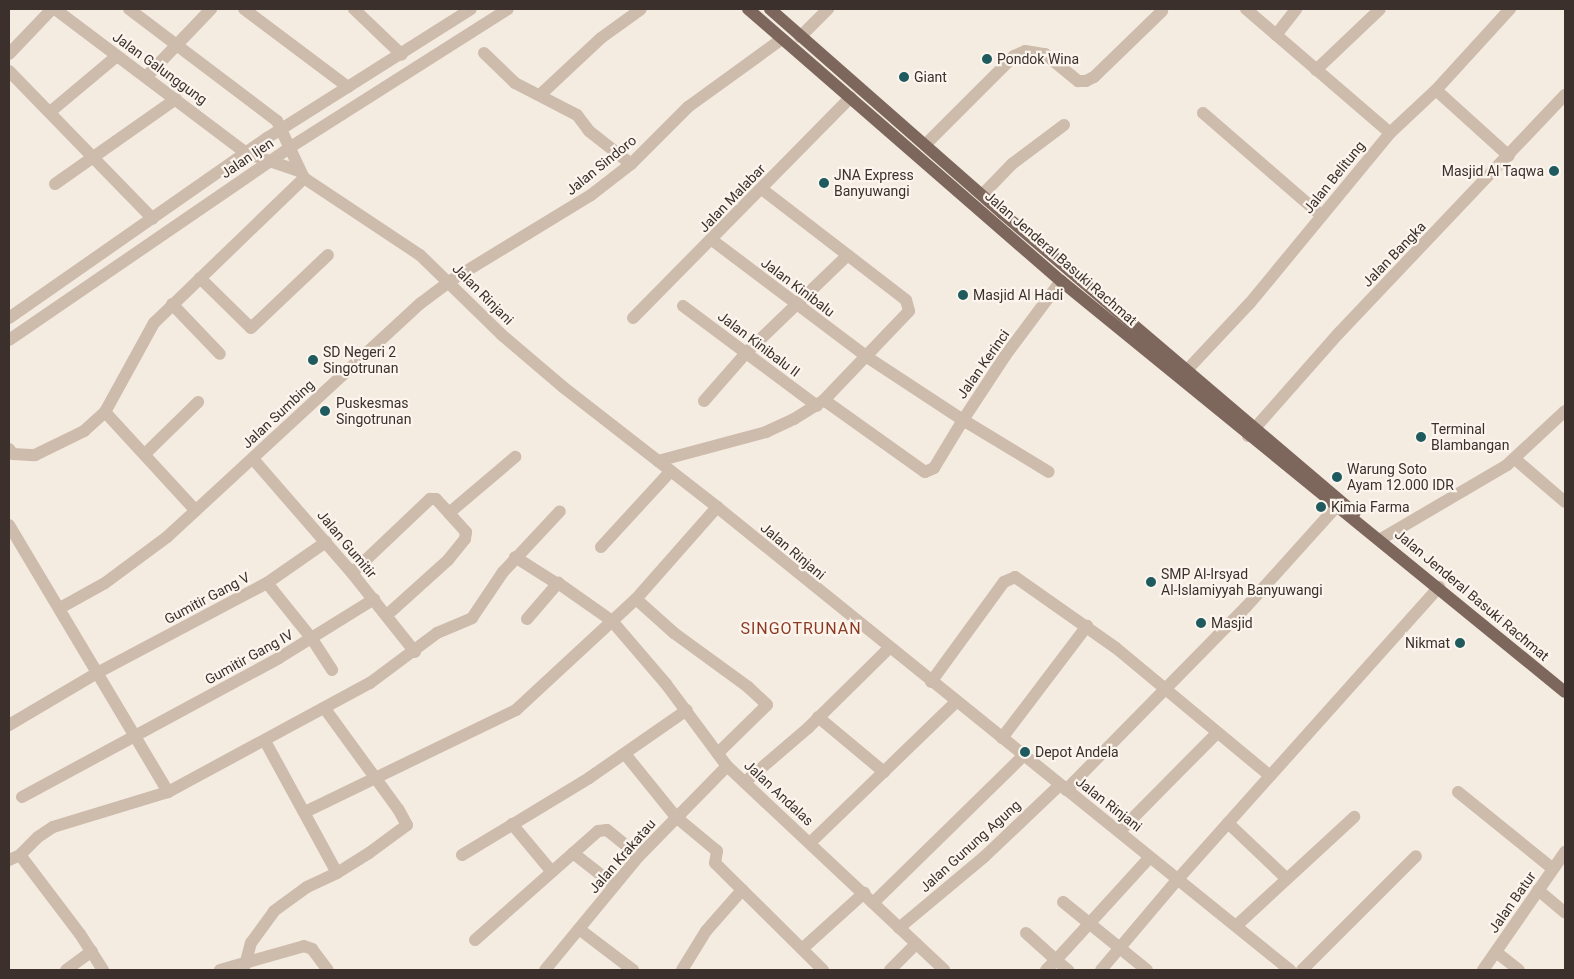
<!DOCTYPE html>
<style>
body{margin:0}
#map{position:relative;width:1574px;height:979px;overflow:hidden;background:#f4ebe1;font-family:Roboto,sans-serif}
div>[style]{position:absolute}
.minor>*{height:12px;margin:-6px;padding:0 6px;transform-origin:6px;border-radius:6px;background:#cdbbac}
.major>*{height:12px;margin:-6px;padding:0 6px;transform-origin:6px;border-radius:6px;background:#7d675c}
.dots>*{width:14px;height:14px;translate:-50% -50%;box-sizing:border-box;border:2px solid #fbf5ee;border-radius:50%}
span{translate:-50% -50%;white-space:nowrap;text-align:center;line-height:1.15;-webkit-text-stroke:4.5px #fbf5ee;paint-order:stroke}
.poi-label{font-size:14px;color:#3b302b}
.left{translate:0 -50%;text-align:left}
.right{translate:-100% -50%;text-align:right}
.street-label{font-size:14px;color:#3b302b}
.quarter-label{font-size:16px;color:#8c3b22;letter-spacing:1px}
.frame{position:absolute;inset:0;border:10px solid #3b302b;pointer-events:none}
</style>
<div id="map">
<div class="minor">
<i style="left:55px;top:9px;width:239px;rotate:37deg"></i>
<i style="left:246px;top:153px;width:56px;rotate:18.8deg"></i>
<i style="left:129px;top:9px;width:186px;rotate:37.1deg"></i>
<i style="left:277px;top:121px;width:63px;rotate:64.7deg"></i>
<i style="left:304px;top:178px;width:139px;rotate:33.6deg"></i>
<i style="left:420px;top:255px;width:115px;rotate:44.3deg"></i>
<i style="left:502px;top:335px;width:80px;rotate:40.4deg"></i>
<i style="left:563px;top:387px;width:195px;rotate:37.9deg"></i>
<i style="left:717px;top:507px;width:737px;rotate:38.94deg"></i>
<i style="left:244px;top:9px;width:130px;rotate:36.9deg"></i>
<i style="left:354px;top:9px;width:66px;rotate:43.8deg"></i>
<i style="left:1246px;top:9px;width:190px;rotate:40.7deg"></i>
<i style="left:1276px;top:35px;width:33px;rotate:-52deg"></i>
<i style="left:800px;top:37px;width:40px;rotate:-45deg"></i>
<i style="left:484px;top:53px;width:43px;rotate:44.1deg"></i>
<i style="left:515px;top:83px;width:70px;rotate:27.3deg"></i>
<i style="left:577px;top:115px;width:20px;rotate:53deg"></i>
<i style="left:589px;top:131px;width:53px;rotate:38.2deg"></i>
<i style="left:9px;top:54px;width:62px;rotate:-46.3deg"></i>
<i style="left:1316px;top:70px;width:88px;rotate:-43.6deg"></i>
<i style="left:9px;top:71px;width:206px;rotate:45.8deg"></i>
<i style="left:147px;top:76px;width:93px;rotate:-46.3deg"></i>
<i style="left:1436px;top:90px;width:98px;rotate:42.1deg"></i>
<i style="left:540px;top:95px;width:83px;rotate:-43.1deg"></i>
<i style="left:601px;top:38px;width:49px;rotate:-35.9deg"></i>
<i style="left:50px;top:112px;width:87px;rotate:-39.9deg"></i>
<i style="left:1203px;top:113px;width:157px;rotate:40.9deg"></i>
<i style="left:925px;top:145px;width:126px;rotate:-45deg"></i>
<i style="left:1014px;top:56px;width:12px;rotate:-24deg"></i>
<i style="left:1025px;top:51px;width:20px;rotate:9deg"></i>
<i style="left:1045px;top:54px;width:43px;rotate:39.3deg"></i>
<i style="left:1078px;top:81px;width:8px"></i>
<i style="left:1086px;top:81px;width:9px;rotate:-27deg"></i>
<i style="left:1094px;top:77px;width:95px;rotate:-44.1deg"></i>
<i style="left:55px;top:184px;width:148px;rotate:-35.1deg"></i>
<i style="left:982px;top:195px;width:43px;rotate:-45.9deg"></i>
<i style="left:1012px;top:164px;width:65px;rotate:-36.9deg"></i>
<i style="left:712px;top:240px;width:194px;rotate:37deg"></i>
<i style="left:867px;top:357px;width:115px;rotate:33.3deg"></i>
<i style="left:963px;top:420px;width:77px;rotate:-56.7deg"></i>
<i style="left:1005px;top:356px;width:94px;rotate:-53.3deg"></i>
<i style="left:200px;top:278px;width:71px;rotate:44.4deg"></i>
<i style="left:251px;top:328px;width:106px;rotate:-43.5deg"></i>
<i style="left:172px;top:304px;width:69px;rotate:46.2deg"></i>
<i style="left:683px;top:306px;width:167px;rotate:36.7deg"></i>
<i style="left:9px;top:318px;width:315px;rotate:-34.9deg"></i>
<i style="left:267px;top:138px;width:241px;rotate:-32.3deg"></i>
<i style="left:633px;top:318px;width:310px;rotate:-45.4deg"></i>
<i style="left:9px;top:340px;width:340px;rotate:-34.4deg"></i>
<i style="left:289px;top:148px;width:259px;rotate:-32.4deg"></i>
<i style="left:1187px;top:370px;width:92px;rotate:-46.8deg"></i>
<i style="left:1250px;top:303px;width:220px;rotate:-50.5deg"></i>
<i style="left:1390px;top:133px;width:63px;rotate:-43.1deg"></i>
<i style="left:1436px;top:90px;width:110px;rotate:-47.6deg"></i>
<i style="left:824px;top:400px;width:124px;rotate:35.5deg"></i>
<i style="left:925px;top:472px;width:10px;rotate:-24deg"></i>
<i style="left:934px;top:468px;width:56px;rotate:-58.9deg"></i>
<i style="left:963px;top:420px;width:100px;rotate:31.2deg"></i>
<i style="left:704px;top:401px;width:64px;rotate:-48.8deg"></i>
<i style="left:746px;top:353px;width:141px;rotate:-43.9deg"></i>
<i style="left:105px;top:412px;width:134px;rotate:47.4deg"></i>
<i style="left:1248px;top:436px;width:136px;rotate:-48.6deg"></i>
<i style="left:1338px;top:334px;width:330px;rotate:-46.5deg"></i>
<i style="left:9px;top:449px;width:6px;rotate:51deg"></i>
<i style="left:13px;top:454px;width:22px;rotate:3deg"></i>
<i style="left:35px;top:455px;width:55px;rotate:-26.1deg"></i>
<i style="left:84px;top:431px;width:28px;rotate:-42deg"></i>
<i style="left:105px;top:412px;width:102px;rotate:-61.2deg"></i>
<i style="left:154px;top:323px;width:209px;rotate:-44deg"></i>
<i style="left:146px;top:453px;width:73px;rotate:-44.4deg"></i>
<i style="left:253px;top:459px;width:151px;rotate:49deg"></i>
<i style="left:352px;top:573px;width:101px;rotate:51.4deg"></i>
<i style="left:1515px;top:459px;width:66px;rotate:40.7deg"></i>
<i style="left:658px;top:461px;width:112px;rotate:-15deg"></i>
<i style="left:766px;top:432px;width:31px;rotate:-25deg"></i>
<i style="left:794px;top:419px;width:36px;rotate:-32deg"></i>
<i style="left:824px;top:400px;width:123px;rotate:-46.3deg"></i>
<i style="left:909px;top:311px;width:11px;rotate:-105deg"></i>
<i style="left:906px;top:300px;width:182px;rotate:-142.4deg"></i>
<i style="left:9px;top:525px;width:311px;rotate:59.2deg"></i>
<i style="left:1381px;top:539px;width:146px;rotate:-30.4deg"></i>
<i style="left:1507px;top:465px;width:79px;rotate:-43deg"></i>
<i style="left:601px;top:547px;width:103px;rotate:-47.4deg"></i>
<i style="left:515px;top:557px;width:49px;rotate:32.4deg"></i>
<i style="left:352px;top:573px;width:108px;rotate:-43.5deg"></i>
<i style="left:430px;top:499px;width:6px"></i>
<i style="left:436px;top:499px;width:19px;rotate:47deg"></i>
<i style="left:449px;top:513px;width:87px;rotate:-40.3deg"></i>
<i style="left:267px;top:583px;width:72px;rotate:51.2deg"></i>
<i style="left:312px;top:639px;width:37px;rotate:57deg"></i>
<i style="left:636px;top:599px;width:51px;rotate:41.8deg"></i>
<i style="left:674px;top:633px;width:92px;rotate:36.1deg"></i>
<i style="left:748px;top:687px;width:26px;rotate:43deg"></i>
<i style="left:767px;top:705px;width:69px;rotate:135.6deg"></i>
<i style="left:60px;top:608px;width:51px;rotate:-29.1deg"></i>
<i style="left:105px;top:583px;width:77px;rotate:-36.6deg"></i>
<i style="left:167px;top:537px;width:345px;rotate:-42.7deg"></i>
<i style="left:421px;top:303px;width:36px;rotate:-37deg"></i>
<i style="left:450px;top:281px;width:165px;rotate:-31.4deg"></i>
<i style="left:591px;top:195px;width:51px;rotate:-37.8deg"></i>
<i style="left:631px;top:164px;width:81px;rotate:-45deg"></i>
<i style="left:688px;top:107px;width:116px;rotate:-35.9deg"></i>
<i style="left:387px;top:615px;width:82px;rotate:-42deg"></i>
<i style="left:448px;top:560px;width:27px;rotate:-51deg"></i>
<i style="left:465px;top:539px;width:7px;rotate:-82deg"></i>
<i style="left:466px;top:532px;width:25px;rotate:-132deg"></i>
<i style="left:527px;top:619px;width:48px;rotate:-49.3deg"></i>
<i style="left:558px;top:583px;width:66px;rotate:35.1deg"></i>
<i style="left:612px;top:621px;width:83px;rotate:49.4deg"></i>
<i style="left:666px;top:684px;width:102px;rotate:53.4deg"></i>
<i style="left:727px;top:766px;width:298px;rotate:43.2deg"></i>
<i style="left:931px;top:682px;width:124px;rotate:-53.9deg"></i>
<i style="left:1004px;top:582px;width:12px;rotate:-24deg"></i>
<i style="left:1015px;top:577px;width:123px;rotate:35.1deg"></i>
<i style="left:1116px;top:648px;width:200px;rotate:39.7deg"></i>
<i style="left:818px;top:717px;width:86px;rotate:39.8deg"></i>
<i style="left:9px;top:725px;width:102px;rotate:-30.6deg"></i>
<i style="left:97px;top:673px;width:192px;rotate:-27.9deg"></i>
<i style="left:267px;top:583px;width:72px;rotate:-34.8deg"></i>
<i style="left:1002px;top:738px;width:141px;rotate:-52.8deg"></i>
<i style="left:265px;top:741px;width:150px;rotate:61.4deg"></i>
<i style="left:625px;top:754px;width:81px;rotate:51deg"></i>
<i style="left:676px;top:817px;width:53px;rotate:39.7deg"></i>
<i style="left:717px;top:851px;width:12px;rotate:99deg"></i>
<i style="left:715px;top:863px;width:152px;rotate:44.7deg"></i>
<i style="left:745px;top:782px;width:83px;rotate:-40.6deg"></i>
<i style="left:808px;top:728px;width:114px;rotate:-44.6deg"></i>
<i style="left:1066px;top:790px;width:257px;rotate:-45.5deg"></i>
<i style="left:1246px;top:607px;width:135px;rotate:-48deg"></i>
<i style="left:1458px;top:792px;width:122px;rotate:39deg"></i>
<i style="left:22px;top:797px;width:292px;rotate:-28.4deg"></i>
<i style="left:279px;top:658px;width:112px;rotate:-31.8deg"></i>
<i style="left:305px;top:812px;width:234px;rotate:-25.8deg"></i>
<i style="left:516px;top:710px;width:163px;rotate:-42.8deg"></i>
<i style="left:636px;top:599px;width:123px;rotate:-48.6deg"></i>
<i style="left:1228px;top:823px;width:80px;rotate:43.5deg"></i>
<i style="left:512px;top:824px;width:62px;rotate:50.2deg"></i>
<i style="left:1120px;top:831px;width:138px;rotate:-45.3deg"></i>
<i style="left:811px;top:842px;width:202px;rotate:-44deg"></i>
<i style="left:573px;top:853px;width:52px;rotate:38deg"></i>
<i style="left:20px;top:855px;width:99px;rotate:52.8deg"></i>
<i style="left:80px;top:934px;width:43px;rotate:57.4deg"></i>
<i style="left:462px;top:855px;width:149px;rotate:-31.2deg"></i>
<i style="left:589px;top:778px;width:119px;rotate:-34.8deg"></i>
<i style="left:9px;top:860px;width:12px;rotate:-24deg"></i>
<i style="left:20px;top:855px;width:25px;rotate:-45deg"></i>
<i style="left:38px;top:837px;width:18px;rotate:-34deg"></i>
<i style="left:53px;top:827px;width:120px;rotate:-16.9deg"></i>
<i style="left:168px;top:792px;width:230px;rotate:-28.4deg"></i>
<i style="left:370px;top:683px;width:84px;rotate:-36.7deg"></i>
<i style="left:437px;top:633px;width:38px;rotate:-23deg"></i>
<i style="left:472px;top:618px;width:55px;rotate:-56deg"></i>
<i style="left:503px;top:572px;width:83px;rotate:-46.9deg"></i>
<i style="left:1538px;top:890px;width:35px;rotate:40deg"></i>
<i style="left:1063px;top:902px;width:108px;rotate:39deg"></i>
<i style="left:873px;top:903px;width:210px;rotate:-44.4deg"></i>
<i style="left:1236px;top:926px;width:161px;rotate:-42.7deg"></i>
<i style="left:899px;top:928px;width:111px;rotate:-39.9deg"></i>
<i style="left:984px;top:857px;width:105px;rotate:-43.5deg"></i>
<i style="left:579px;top:929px;width:68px;rotate:37.2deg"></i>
<i style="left:1026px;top:933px;width:40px;rotate:42deg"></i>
<i style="left:1056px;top:960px;width:139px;rotate:-47.6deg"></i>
<i style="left:475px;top:940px;width:164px;rotate:-41.5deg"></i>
<i style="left:598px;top:831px;width:9px;rotate:-6deg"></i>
<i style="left:607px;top:830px;width:41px;rotate:39.1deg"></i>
<i style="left:802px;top:949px;width:84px;rotate:-42.1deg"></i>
<i style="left:1496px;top:952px;width:29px;rotate:38deg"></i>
<i style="left:245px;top:965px;width:23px;rotate:-75deg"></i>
<i style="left:251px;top:943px;width:39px;rotate:-54deg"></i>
<i style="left:274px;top:911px;width:41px;rotate:-36deg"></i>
<i style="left:307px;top:887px;width:33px;rotate:-25deg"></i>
<i style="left:337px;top:873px;width:38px;rotate:-32deg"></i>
<i style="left:369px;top:853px;width:47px;rotate:-36.4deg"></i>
<i style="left:407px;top:825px;width:18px;rotate:-119deg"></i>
<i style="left:398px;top:809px;width:124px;rotate:-126.1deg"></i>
<i style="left:66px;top:970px;width:32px;rotate:-36deg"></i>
<i style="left:220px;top:970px;width:87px;rotate:-15.9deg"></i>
<i style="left:304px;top:946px;width:9px;rotate:21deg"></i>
<i style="left:312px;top:949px;width:26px;rotate:53deg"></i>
<i style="left:545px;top:970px;width:148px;rotate:-50.5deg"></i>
<i style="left:639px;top:856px;width:126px;rotate:-45.6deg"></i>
<i style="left:682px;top:970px;width:46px;rotate:-58.4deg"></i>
<i style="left:706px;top:931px;width:55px;rotate:-48.7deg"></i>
<i style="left:890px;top:970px;width:37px;rotate:-45deg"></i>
<i style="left:1046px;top:970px;width:14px;rotate:-45deg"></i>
<i style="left:1056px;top:960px;width:16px;rotate:40deg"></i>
<i style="left:1101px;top:970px;width:119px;rotate:-49.8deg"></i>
<i style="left:1178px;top:879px;width:392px;rotate:-48.2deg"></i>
<i style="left:1302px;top:970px;width:161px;rotate:-45deg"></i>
<i style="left:1483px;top:970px;width:144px;rotate:-55.2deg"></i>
</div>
<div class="major">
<i style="left:748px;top:9px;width:415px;rotate:41deg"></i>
<i style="left:1061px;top:281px;width:650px;rotate:39.2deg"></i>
<i style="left:770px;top:9px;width:309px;rotate:41.3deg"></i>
<i style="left:1002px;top:213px;width:463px;rotate:40.4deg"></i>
</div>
<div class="dots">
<i style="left:987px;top:59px;background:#1f5a5e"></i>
<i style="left:904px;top:77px;background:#1f5a5e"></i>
<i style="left:1554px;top:171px;background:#1f5a5e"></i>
<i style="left:824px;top:183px;background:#1f5a5e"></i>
<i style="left:963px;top:295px;background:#1f5a5e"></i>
<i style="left:313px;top:360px;background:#1f5a5e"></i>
<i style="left:325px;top:411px;background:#1f5a5e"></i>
<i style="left:1421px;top:437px;background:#1f5a5e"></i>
<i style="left:1337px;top:477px;background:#1f5a5e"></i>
<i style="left:1321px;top:507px;background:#1f5a5e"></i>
<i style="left:1151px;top:582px;background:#1f5a5e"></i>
<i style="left:1201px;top:623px;background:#1f5a5e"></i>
<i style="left:1460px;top:643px;background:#1f5a5e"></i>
<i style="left:1025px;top:752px;background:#1f5a5e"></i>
</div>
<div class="poi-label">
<span class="left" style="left:997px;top:59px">Pondok Wina</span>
<span class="left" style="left:914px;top:77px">Giant</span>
<span class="right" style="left:1544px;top:171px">Masjid Al Taqwa</span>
<span class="left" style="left:834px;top:183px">JNA Express<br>Banyuwangi</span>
<span class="left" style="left:973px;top:295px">Masjid Al Hadi</span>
<span class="left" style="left:323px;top:360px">SD Negeri 2<br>Singotrunan</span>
<span class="left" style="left:336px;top:411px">Puskesmas<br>Singotrunan</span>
<span class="left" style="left:1431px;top:437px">Terminal<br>Blambangan</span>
<span class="left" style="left:1347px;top:477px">Warung Soto<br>Ayam 12.000 IDR</span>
<span class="left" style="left:1331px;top:507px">Kimia Farma</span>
<span class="left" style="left:1161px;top:582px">SMP Al-Irsyad<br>Al-Islamiyyah Banyuwangi</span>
<span class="left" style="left:1211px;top:623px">Masjid</span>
<span class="right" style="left:1450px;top:643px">Nikmat</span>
<span class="left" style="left:1035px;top:752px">Depot Andela</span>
</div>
<div class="street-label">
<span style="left:160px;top:68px;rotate:36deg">Jalan Galunggung</span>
<span style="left:247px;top:158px;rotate:-34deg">Jalan Ijen</span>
<span style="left:601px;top:165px;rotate:-39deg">Jalan Sindoro</span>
<span style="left:1334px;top:177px;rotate:-51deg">Jalan Belitung</span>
<span style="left:732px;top:198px;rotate:-46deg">Jalan Malabar</span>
<span style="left:1394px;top:254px;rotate:-46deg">Jalan Bangka</span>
<span style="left:1061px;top:258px;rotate:41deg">Jalan Jenderal Basuki Rachmat</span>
<span style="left:798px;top:287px;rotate:37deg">Jalan Kinibalu</span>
<span style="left:483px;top:294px;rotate:45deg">Jalan Rinjani</span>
<span style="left:759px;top:344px;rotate:37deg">Jalan Kinibalu II</span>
<span style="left:983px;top:364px;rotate:-55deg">Jalan Kerinci</span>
<span style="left:278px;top:414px;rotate:-43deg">Jalan Sumbing</span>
<span style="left:347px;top:544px;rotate:50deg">Jalan Gumitir</span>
<span style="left:793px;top:551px;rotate:40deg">Jalan Rinjani</span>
<span style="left:1472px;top:595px;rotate:40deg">Jalan Jenderal Basuki Rachmat</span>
<span style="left:207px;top:598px;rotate:-28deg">Gumitir Gang V</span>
<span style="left:249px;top:657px;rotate:-29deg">Gumitir Gang IV</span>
<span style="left:779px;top:793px;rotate:43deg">Jalan Andalas</span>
<span style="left:1109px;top:804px;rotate:38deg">Jalan Rinjani</span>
<span style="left:970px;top:846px;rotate:-42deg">Jalan Gunung Agung</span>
<span style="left:622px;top:856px;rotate:-49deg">Jalan Krakatau</span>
<span style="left:1512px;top:902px;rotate:-55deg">Jalan Batur</span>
</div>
<div class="quarter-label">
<span style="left:801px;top:629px">SINGOTRUNAN</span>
</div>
<div class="frame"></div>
</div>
